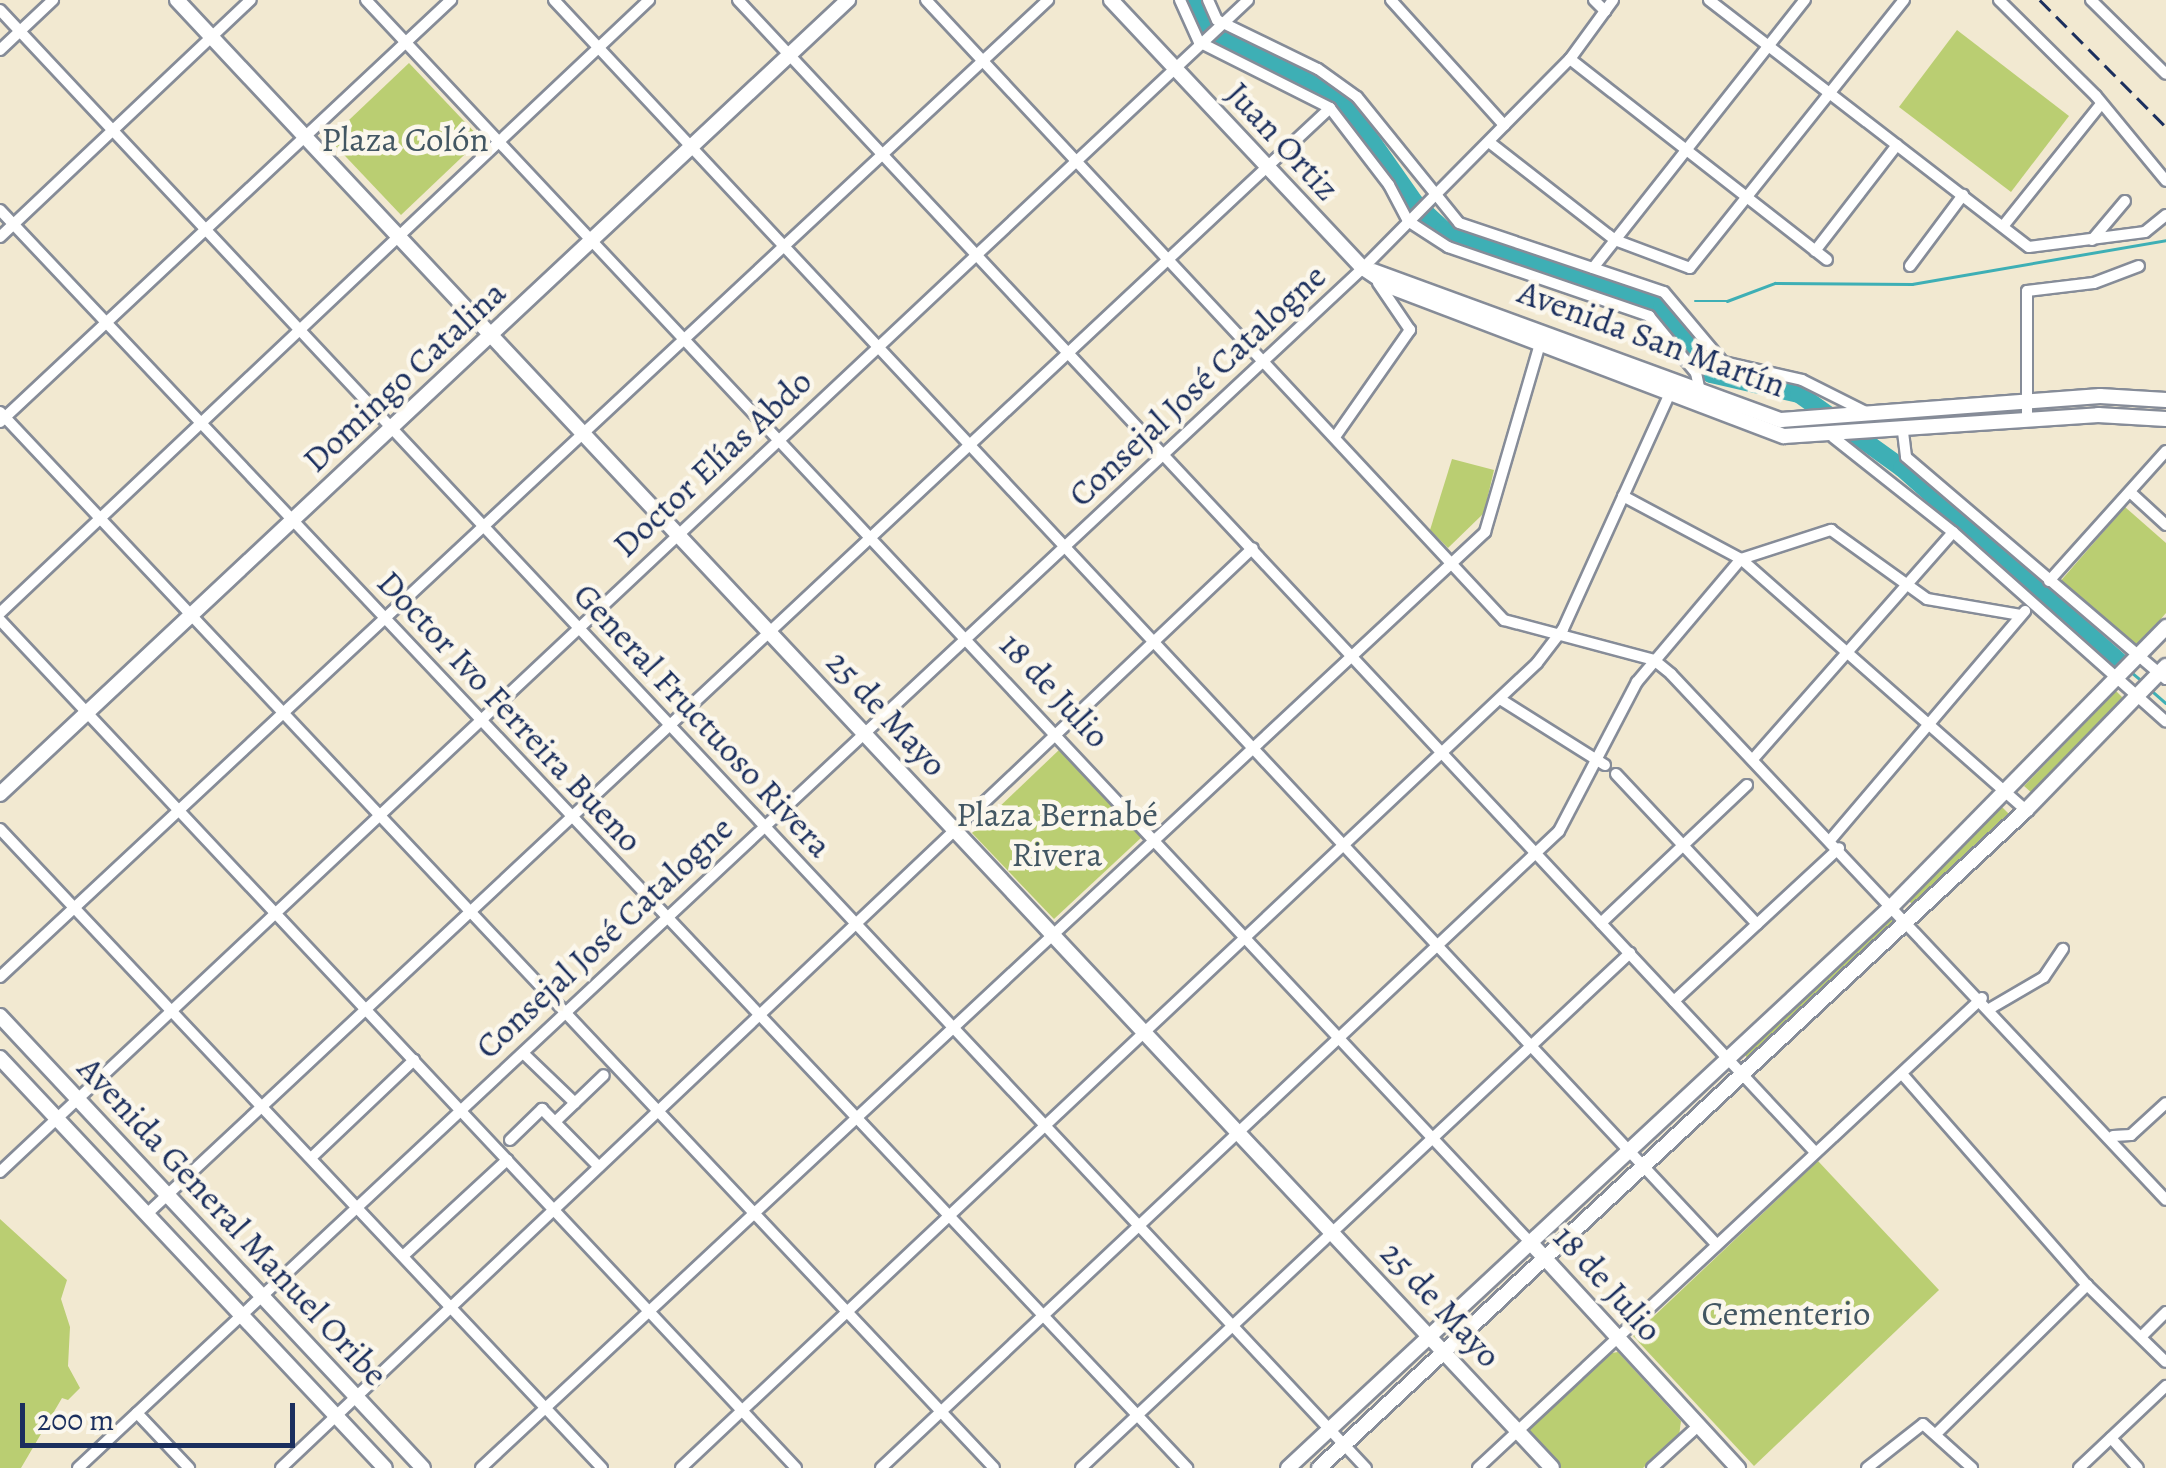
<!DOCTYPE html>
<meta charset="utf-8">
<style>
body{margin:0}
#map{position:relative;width:2166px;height:1468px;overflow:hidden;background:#f2e9d1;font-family:Alegreya,serif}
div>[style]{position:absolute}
.green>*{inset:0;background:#bace72}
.stream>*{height:2.5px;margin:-1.25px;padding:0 1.25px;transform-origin:1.25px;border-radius:1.25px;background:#3eafb5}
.river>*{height:18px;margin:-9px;padding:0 9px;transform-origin:9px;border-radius:9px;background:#3eafb5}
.roads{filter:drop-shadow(2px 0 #868c98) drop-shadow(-2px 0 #868c98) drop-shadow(0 2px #868c98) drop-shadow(0 -2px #868c98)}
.street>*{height:10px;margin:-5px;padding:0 5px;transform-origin:5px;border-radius:5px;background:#fff}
.secondary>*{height:14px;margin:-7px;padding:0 7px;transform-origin:7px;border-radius:7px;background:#fff}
.rail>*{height:2.5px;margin-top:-1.25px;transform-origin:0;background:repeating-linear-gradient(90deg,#1b2f5e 0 15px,transparent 0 23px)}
span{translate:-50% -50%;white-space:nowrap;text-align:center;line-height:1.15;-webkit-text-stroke:9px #fbf7ec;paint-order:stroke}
.park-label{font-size:35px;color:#435763}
.street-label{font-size:35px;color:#1b2f5e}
.scale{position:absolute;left:20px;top:1403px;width:275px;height:45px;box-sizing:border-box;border:5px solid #1b2f5e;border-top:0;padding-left:12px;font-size:30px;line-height:35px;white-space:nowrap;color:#1b2f5e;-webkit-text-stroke:8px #fbf7ec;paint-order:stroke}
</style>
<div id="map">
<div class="green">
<i style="clip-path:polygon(1957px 30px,2069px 116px,2011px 192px,1899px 107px)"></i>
<i style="clip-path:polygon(409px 63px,481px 139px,401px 215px,329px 139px)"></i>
<i style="clip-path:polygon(1452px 459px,1494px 470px,1484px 513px,1448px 548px,1430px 530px)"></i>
<i style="clip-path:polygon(2125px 507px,2166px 543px,2166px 613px,2134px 650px,2058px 584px)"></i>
<i style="clip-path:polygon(2116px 691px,2125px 700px,2033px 794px,2024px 786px)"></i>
<i style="clip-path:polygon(1060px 749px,1143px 836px,1054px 919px,972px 833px)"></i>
<i style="clip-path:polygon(2002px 807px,2009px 814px,1914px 906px,1907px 899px)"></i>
<i style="clip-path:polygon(1890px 914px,1896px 922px,1748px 1059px,1742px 1051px)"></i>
<i style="clip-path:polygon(1818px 1161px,1939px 1290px,1754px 1466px,1633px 1336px)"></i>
<i style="clip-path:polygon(0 1219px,67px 1280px,61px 1299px,70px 1327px,68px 1366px,80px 1388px,68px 1400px,62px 1398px,21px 1468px,0 1468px)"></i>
<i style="clip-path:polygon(1618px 1352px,1681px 1421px,1679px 1436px,1643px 1468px,1561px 1468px,1529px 1434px,1531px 1423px,1606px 1354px)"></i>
</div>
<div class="stream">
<i style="left:1695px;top:301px;width:32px"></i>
<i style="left:1727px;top:301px;width:51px;rotate:-20.6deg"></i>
<i style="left:1775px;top:283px;width:137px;rotate:0.4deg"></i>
<i style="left:1912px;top:284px;width:258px;rotate:-9.8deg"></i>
<i style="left:2130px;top:671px;width:17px;rotate:40deg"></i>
<i style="left:2152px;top:691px;width:18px;rotate:41deg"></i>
</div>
<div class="river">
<i style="left:1193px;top:0;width:31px;rotate:69deg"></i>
<i style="left:1204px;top:29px;width:121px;rotate:25.9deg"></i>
<i style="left:1313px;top:82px;width:45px;rotate:36.9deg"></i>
<i style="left:1349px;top:109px;width:115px;rotate:54.9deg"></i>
<i style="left:1415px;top:203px;width:40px;rotate:43deg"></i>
<i style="left:1444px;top:230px;width:231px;rotate:19.5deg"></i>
<i style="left:1662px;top:307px;width:83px;rotate:53.8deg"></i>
<i style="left:1711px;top:374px;width:90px;rotate:12.8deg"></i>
<i style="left:1799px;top:394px;width:127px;rotate:35.7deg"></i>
<i style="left:1902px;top:468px;width:293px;rotate:41.7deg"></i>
</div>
<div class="roads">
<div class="street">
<i style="left:366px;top:0;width:1701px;rotate:46.86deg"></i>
<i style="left:554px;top:0;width:1702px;rotate:46.95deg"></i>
<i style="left:738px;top:0;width:1577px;rotate:46.93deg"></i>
<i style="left:926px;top:0;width:848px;rotate:47.01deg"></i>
<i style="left:1504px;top:620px;width:155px;rotate:14.9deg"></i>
<i style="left:1654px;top:660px;width:22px;rotate:39deg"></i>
<i style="left:1671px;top:674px;width:722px;rotate:46.74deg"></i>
<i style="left:1180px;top:0;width:46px;rotate:65.7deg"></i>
<i style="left:1199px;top:42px;width:147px;rotate:26.7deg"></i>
<i style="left:1330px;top:108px;width:97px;rotate:52.5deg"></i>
<i style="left:1389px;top:185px;width:41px;rotate:62.2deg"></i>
<i style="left:1408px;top:221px;width:48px;rotate:33deg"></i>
<i style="left:1448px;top:247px;width:213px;rotate:18.9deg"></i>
<i style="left:1649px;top:316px;width:74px;rotate:50.5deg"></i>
<i style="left:1696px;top:373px;width:19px;rotate:78deg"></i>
<i style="left:1208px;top:0;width:22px;rotate:66deg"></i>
<i style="left:1217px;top:20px;width:112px;rotate:25.9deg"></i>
<i style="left:1318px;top:69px;width:48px;rotate:35.7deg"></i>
<i style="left:1357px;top:97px;width:162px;rotate:51deg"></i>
<i style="left:1459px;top:223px;width:216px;rotate:18.6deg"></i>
<i style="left:1664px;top:292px;width:92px;rotate:49.9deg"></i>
<i style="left:1723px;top:362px;width:81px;rotate:12.8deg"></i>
<i style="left:1802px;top:380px;width:74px;rotate:26.6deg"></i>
<i style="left:1391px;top:0;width:169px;rotate:47.9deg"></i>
<i style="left:1594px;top:0;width:16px;rotate:45deg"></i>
<i style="left:1709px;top:0;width:404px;rotate:37.7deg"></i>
<i style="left:2029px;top:247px;width:117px;rotate:-7.4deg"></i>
<i style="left:2145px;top:232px;width:27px;rotate:-39deg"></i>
<i style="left:1999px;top:0;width:136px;rotate:44.7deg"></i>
<i style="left:2096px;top:96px;width:110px;rotate:50.5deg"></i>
<i style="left:2091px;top:0;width:105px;rotate:44.6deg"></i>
<i style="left:0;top:10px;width:1998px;rotate:46.87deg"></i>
<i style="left:0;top:50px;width:73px;rotate:-43.3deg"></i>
<i style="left:1570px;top:59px;width:326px;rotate:38deg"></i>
<i style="left:1489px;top:142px;width:160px;rotate:37.9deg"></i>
<i style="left:1615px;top:240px;width:80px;rotate:20.5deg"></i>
<i style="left:1690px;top:268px;width:343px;rotate:-51.4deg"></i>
<i style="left:0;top:210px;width:1730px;rotate:46.66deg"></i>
<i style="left:2004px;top:225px;width:155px;rotate:-51.3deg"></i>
<i style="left:0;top:237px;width:345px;rotate:-43.4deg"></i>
<i style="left:2092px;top:240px;width:51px;rotate:-49.8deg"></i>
<i style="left:1815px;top:251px;width:134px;rotate:-52.3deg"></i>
<i style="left:1910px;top:266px;width:89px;rotate:-53.3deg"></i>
<i style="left:1593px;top:268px;width:342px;rotate:-51.7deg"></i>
<i style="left:0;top:412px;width:1450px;rotate:46.73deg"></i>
<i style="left:2027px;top:420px;width:129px;rotate:-90deg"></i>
<i style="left:2027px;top:291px;width:67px;rotate:-6.8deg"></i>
<i style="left:2094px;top:283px;width:48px;rotate:-20.7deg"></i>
<i style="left:0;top:422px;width:618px;rotate:-43.1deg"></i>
<i style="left:1903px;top:432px;width:25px;rotate:83deg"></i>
<i style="left:1906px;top:457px;width:342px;rotate:40.5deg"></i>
<i style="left:1335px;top:437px;width:131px;rotate:-55deg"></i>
<i style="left:1410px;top:330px;width:57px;rotate:-124.2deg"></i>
<i style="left:1833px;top:437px;width:153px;rotate:38.4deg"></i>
<i style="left:1953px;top:532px;width:285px;rotate:41.7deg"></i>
<i style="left:2130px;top:492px;width:49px;rotate:42.5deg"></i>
<i style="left:1623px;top:496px;width:134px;rotate:28.1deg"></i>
<i style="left:1741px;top:559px;width:380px;rotate:41.4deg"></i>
<i style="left:2049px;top:581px;width:175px;rotate:-48deg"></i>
<i style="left:0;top:613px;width:893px;rotate:-43.37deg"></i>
<i style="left:0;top:620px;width:1163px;rotate:46.81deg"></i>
<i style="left:1500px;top:699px;width:124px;rotate:32.2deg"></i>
<i style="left:1754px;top:758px;width:301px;rotate:-48.6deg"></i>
<i style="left:1616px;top:774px;width:206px;rotate:46.8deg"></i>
<i style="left:0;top:829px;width:878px;rotate:46.71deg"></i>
<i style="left:1832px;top:838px;width:298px;rotate:-49.6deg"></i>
<i style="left:1601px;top:923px;width:201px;rotate:-43.4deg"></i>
<i style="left:0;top:977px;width:1433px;rotate:-42.99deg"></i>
<i style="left:1674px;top:1001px;width:225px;rotate:-42.8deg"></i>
<i style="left:1991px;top:1008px;width:61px;rotate:-30.3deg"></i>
<i style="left:2044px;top:977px;width:34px;rotate:-56deg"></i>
<i style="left:523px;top:1053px;width:72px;rotate:43.9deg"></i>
<i style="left:1903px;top:1075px;width:279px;rotate:48.8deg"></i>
<i style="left:2087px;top:1285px;width:110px;rotate:44.3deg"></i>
<i style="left:556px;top:1121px;width:66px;rotate:-43.8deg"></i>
<i style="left:2113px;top:1136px;width:18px;rotate:-3deg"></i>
<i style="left:2131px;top:1135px;width:47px;rotate:-42.4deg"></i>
<i style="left:510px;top:1140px;width:45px;rotate:-44.1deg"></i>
<i style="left:542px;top:1109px;width:81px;rotate:45.5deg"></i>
<i style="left:312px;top:1157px;width:141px;rotate:-43.6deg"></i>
<i style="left:0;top:1172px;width:1712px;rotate:-43.2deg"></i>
<i style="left:148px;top:1213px;width:1618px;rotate:-43.07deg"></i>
<i style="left:403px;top:1256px;width:142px;rotate:-42.7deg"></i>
<i style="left:2142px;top:1336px;width:34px;rotate:-45deg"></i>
<i style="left:137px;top:1413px;width:76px;rotate:46.6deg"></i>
<i style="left:1937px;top:1433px;width:211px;rotate:-44.6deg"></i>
<i style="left:2111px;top:1438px;width:40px;rotate:48deg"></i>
<i style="left:78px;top:1468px;width:1758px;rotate:-43.04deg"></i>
<i style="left:1363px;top:268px;width:294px;rotate:-45.3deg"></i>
<i style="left:1570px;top:59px;width:73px;rotate:-53.9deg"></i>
<i style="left:281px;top:1468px;width:1338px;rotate:-43.43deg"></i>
<i style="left:481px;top:1468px;width:1373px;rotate:-42.99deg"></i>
<i style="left:1485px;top:532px;width:199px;rotate:-73.7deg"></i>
<i style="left:681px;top:1468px;width:1175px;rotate:-43.24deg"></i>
<i style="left:1537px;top:663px;width:43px;rotate:-52.6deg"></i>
<i style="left:1563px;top:629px;width:266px;rotate:-65.6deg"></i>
<i style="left:881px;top:1468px;width:930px;rotate:-43.21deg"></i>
<i style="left:1559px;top:831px;width:168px;rotate:-62.4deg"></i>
<i style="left:1637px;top:682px;width:161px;rotate:-49.8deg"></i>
<i style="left:1741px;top:559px;width:95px;rotate:-17.9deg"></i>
<i style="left:1831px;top:530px;width:118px;rotate:35.7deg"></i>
<i style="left:1927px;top:599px;width:95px;rotate:9.7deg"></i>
<i style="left:1081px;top:1468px;width:753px;rotate:-43.17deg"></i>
<i style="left:1478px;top:1468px;width:689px;rotate:-43deg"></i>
<i style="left:1652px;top:1468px;width:62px;rotate:-42.4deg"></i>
<i style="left:1867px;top:1468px;width:71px;rotate:-38.2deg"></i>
<i style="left:1923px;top:1424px;width:66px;rotate:41.9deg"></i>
<i style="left:2079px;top:1468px;width:120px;rotate:-43.3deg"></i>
</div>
<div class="secondary">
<i style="left:177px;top:0;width:2011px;rotate:46.87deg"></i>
<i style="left:1111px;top:0;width:368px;rotate:46.8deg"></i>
<i style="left:1363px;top:268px;width:34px;rotate:34deg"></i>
<i style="left:1391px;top:287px;width:420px;rotate:20.8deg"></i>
<i style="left:1784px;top:436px;width:315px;rotate:-3.8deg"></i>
<i style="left:2098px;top:415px;width:68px;rotate:3.4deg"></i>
<i style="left:1373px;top:271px;width:434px;rotate:20.1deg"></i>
<i style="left:1781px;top:420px;width:320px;rotate:-4.3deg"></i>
<i style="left:2100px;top:396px;width:66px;rotate:3.5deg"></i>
<i style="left:0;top:794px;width:1162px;rotate:-43.12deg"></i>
<i style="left:0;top:1016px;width:619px;rotate:46.9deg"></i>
<i style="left:0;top:1058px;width:562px;rotate:46.8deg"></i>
<i style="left:1529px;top:1241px;width:309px;rotate:47.4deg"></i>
<i style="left:1288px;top:1468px;width:826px;rotate:-42.94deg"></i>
<i style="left:1893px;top:905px;width:390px;rotate:-45.5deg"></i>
<i style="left:1319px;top:1468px;width:966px;rotate:-42.94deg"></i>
<i style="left:2026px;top:810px;width:201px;rotate:-45.8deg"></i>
</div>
</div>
<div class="rail">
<i style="left:2040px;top:0;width:179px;rotate:45.2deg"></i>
</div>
<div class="park-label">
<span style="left:405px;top:139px">Plaza Colón</span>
<span style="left:1057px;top:834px">Plaza Bernabé<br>Rivera</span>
<span style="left:1786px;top:1313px">Cementerio</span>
</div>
<div class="street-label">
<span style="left:1283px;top:141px;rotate:47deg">Juan Ortiz</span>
<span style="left:1652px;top:338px;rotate:20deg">Avenida San Martín</span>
<span style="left:404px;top:376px;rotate:-43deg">Domingo Catalina</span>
<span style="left:1197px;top:385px;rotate:-43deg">Consejal José Catalogne</span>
<span style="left:712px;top:463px;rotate:-43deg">Doctor Elías Abdo</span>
<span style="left:1055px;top:690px;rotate:47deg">18 de Julio</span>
<span style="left:510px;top:711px;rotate:47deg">Doctor Ivo Ferreira Bueno</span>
<span style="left:887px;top:713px;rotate:47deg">25 de Mayo</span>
<span style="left:703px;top:720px;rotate:47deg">General Fructuoso Rivera</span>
<span style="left:604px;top:937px;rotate:-43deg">Consejal José Catalogne</span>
<span style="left:233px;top:1221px;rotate:47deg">Avenida General Manuel Oribe</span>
<span style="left:1608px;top:1283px;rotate:48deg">18 de Julio</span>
<span style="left:1441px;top:1304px;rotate:47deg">25 de Mayo</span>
</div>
<div class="scale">200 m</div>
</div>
